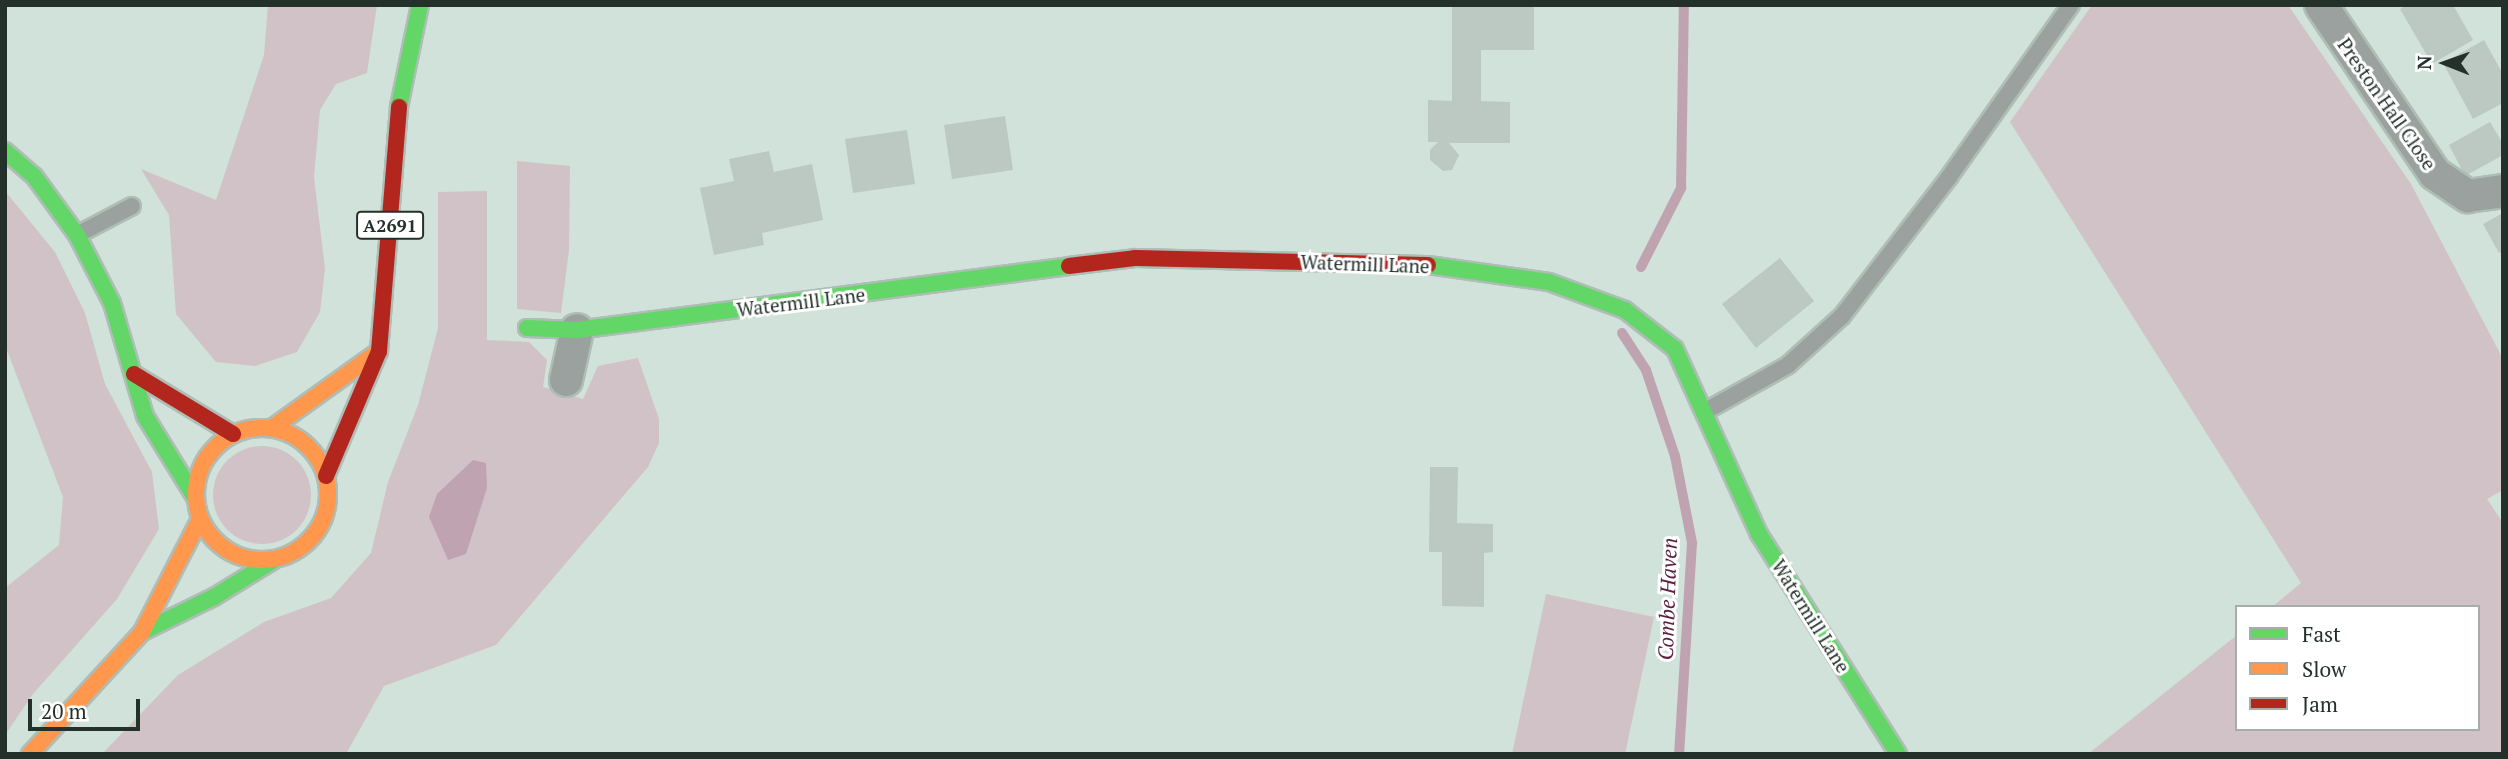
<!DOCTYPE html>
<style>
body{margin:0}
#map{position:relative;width:2508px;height:759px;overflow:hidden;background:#d0e2d9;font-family:"PT Serif",serif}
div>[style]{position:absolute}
.green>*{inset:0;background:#d1c2c8}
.round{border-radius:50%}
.water>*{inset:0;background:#c0a3b1}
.stream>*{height:10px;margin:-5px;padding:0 5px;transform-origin:5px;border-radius:5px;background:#c0a3b1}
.building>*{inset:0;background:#bbc9c2}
.roads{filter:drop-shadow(2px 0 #afbdb6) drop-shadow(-2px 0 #afbdb6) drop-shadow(0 2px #afbdb6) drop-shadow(0 -2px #afbdb6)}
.lane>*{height:16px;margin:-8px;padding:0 8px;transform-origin:8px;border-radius:8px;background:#9aa19e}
.street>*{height:32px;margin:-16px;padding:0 16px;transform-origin:16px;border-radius:16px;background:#9aa19e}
.fast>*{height:16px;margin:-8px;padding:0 8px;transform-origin:8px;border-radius:8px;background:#63d668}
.slow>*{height:16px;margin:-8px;padding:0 8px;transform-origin:8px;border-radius:8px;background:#ff974d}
.slow>.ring{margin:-8px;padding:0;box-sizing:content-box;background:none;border:16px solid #ff974d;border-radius:50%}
.jam>*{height:16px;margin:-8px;padding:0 8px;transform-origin:8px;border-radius:8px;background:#b3261e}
span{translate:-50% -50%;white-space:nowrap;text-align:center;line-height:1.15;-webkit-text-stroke:6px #fff;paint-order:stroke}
.shield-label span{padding:2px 5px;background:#fff;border:2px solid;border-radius:5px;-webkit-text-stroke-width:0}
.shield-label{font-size:18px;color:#24312a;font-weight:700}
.street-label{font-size:19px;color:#24312a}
.water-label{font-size:21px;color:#5b1f41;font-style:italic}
.frame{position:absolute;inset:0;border:7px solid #24312a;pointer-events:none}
.legend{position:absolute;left:2235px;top:605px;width:245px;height:126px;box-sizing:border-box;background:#fff;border:2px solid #a7adaa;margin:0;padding:9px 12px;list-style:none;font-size:21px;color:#24312a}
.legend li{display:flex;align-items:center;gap:14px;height:35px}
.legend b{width:35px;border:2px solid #a7adaa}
.north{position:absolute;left:2410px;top:28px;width:70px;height:70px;-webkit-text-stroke:5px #fff;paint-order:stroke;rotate:271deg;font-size:19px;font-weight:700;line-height:28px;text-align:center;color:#24312a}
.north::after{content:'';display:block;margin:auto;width:24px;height:32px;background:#24312a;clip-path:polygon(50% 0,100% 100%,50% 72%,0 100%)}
.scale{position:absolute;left:28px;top:699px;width:112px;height:32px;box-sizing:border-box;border:4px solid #24312a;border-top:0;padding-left:9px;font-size:21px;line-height:24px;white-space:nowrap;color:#24312a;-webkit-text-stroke:5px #fff;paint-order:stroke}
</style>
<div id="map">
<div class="green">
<i style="clip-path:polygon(268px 5px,377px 5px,367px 73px,336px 84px,320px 110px,314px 177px,325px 269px,320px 312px,297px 352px,255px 366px,216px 362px,176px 314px,169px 215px,141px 169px,216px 200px,264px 55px)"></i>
<i style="clip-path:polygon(2092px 5px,2288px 5px,2411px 184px,2503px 359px,2503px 490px,2487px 499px,2503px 523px,2503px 754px,2088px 754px,2237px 635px,2237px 729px,2478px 729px,2478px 607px,2272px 607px,2301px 583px,2010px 122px)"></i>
<i style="clip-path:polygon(517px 161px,570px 166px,569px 250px,561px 313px,517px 309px)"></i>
<i style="clip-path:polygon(5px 191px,55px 252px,85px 313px,105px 384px,152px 472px,159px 529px,117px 599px,33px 694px,5px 735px,5px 588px,59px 545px,63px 497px,5px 345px)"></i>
<i style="clip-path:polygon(487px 191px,487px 340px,529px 342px,547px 360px,543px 387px,583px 399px,598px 366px,638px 358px,659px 419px,659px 443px,648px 467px,496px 645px,384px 686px,346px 754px,102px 754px,178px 675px,264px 622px,331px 598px,371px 553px,388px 482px,418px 405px,438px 328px,438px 192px)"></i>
<i class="round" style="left:213px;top:446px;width:98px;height:98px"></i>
<i style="clip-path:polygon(1546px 594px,1654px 617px,1625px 754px,1512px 754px)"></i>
</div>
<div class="water">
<i style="clip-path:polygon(473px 460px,486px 463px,487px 488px,466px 554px,448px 560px,429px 517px,437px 494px)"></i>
</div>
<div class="stream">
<i style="left:1641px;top:267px;width:89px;rotate:-63.1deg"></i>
<i style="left:1681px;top:188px;width:183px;rotate:-89.1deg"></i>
<i style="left:1622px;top:333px;width:44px;rotate:57deg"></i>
<i style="left:1646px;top:370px;width:91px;rotate:71.4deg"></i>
<i style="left:1675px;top:456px;width:89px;rotate:78.9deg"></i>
<i style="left:1692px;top:543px;width:211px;rotate:93.5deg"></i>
</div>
<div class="building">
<i style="clip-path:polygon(1452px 5px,1534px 5px,1534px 50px,1481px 50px,1481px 101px,1510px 102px,1510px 143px,1449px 143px,1459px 155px,1452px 170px,1443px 171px,1430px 160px,1430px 150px,1438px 142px,1428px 142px,1428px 100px,1452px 101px)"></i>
<i style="clip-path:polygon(2407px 5px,2453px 5px,2473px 40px,2432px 64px,2400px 9px)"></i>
<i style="clip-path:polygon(2484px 40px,2503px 74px,2503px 103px,2473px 119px,2443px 63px)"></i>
<i style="clip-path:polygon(1005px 116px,1013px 170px,952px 179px,944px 125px)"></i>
<i style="clip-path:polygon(2490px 122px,2503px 144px,2503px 155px,2465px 176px,2449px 145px)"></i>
<i style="clip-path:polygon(907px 130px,915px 184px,853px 193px,845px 139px)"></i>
<i style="clip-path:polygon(769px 151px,774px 172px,812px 164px,823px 220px,762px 233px,764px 245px,714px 255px,700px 188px,734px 181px,729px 159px)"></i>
<i style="clip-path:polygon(2503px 213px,2503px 251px,2499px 253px,2483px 224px)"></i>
<i style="clip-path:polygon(1780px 258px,1814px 301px,1756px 348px,1722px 304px)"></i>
<i style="clip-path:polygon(1430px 467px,1458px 467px,1457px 523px,1493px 524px,1493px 552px,1484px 553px,1484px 607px,1442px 606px,1442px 552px,1429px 552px)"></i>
</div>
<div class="roads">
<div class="lane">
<i style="left:77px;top:235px;width:62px;rotate:-27.8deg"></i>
<i style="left:1704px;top:412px;width:96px;rotate:-29.2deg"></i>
<i style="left:1788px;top:365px;width:73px;rotate:-42.2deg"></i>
<i style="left:1842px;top:316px;width:175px;rotate:-52.4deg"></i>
<i style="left:1949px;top:177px;width:211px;rotate:-54.7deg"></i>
</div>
<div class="street">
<i style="left:2321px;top:5px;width:204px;rotate:56deg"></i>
<i style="left:2435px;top:174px;width:40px;rotate:34deg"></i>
<i style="left:2468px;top:196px;width:35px;rotate:-8deg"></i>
<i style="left:566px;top:380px;width:51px;rotate:-77.6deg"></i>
</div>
<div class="fast">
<i style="left:399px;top:107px;width:104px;rotate:-78.4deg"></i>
<i style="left:5px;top:151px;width:38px;rotate:41deg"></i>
<i style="left:34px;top:176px;width:73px;rotate:53.9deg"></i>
<i style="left:77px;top:235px;width:76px;rotate:62.8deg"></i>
<i style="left:112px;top:303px;width:118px;rotate:73.7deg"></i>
<i style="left:145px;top:416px;width:97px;rotate:58.4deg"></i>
<i style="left:1428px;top:265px;width:122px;rotate:8deg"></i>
<i style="left:1549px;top:282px;width:81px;rotate:20.2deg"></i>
<i style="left:1625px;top:310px;width:63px;rotate:38deg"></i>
<i style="left:1675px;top:349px;width:203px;rotate:65.6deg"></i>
<i style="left:1759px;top:534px;width:260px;rotate:57.7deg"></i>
<i style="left:527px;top:328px;width:50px;rotate:2.3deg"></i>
<i style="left:577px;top:330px;width:496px;rotate:-7.4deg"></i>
<i style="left:142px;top:632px;width:80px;rotate:-25.9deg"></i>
<i style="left:214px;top:597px;width:70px;rotate:-31.7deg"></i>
</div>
<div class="slow">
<i class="ring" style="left:196px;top:428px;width:116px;height:116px"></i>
<i style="left:272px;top:428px;width:132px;rotate:-35.7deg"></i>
<i style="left:30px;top:754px;width:166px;rotate:-47.4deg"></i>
<i style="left:142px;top:632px;width:127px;rotate:-62.8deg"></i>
</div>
<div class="jam">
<i style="left:1069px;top:266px;width:66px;rotate:-6.9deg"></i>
<i style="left:1135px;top:258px;width:293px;rotate:1.4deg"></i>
<i style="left:134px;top:374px;width:116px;rotate:31.2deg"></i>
<i style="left:326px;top:476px;width:136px;rotate:-67deg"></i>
<i style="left:379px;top:351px;width:245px;rotate:-85.3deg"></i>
</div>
</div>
<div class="shield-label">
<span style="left:390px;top:225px">A2691</span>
</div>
<div class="street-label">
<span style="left:2387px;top:104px;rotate:55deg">Preston Hall Close</span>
<span style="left:1365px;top:264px;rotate:2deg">Watermill Lane</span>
<span style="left:801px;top:302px;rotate:-7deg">Watermill Lane</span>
<span style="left:1811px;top:616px;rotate:58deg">Watermill Lane</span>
</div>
<div class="water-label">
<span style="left:1667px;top:599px;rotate:-88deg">Combe Haven</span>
</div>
<div class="frame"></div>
<ul class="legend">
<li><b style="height:9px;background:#63d668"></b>Fast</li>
<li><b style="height:9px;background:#ff974d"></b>Slow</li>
<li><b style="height:9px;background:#b3261e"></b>Jam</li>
</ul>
<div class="north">N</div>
<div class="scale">20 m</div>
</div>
